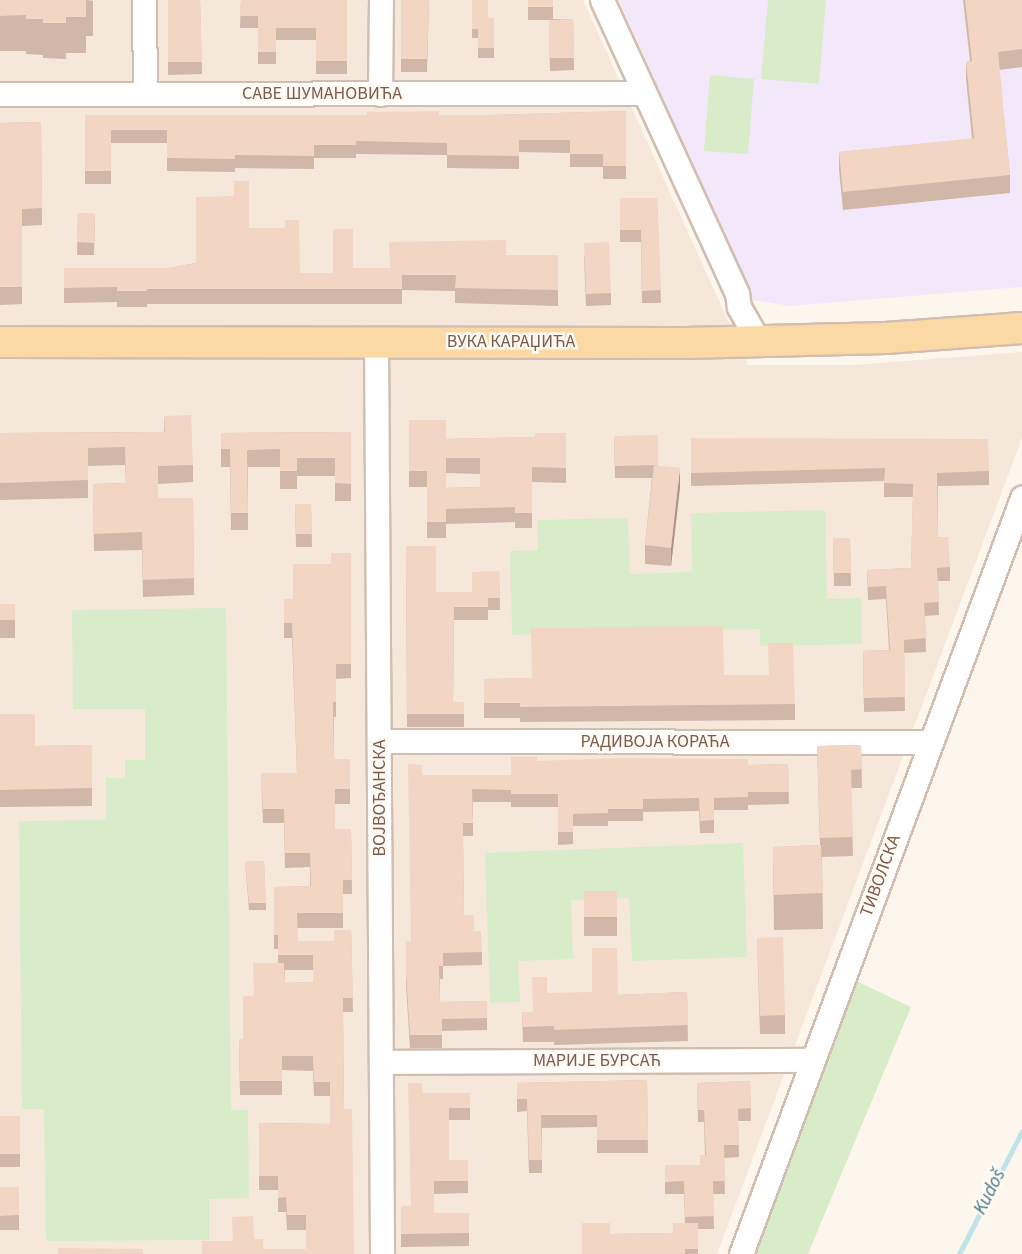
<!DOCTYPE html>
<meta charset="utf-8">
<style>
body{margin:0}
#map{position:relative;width:1022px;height:1254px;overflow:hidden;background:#fdf6ec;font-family:"Source Sans 3",sans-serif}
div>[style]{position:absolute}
.residential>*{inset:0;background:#f5e8da}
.education>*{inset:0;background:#f3e8fa}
.green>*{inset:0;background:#d8ecc9}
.stream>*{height:5px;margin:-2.5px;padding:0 2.5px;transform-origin:2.5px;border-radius:2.5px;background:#bfe3e8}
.roads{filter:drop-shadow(2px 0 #d1beb0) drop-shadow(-2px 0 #d1beb0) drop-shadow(0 2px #d1beb0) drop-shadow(0 -2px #d1beb0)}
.minor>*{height:23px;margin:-11.5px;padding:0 11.5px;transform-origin:11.5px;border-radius:11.5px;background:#fff}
.major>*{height:30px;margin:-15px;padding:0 15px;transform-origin:15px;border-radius:15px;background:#fbd9a5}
.wall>*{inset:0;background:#d1b7a8}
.shaded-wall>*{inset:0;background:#aa9588}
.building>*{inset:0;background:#f3d5c3}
span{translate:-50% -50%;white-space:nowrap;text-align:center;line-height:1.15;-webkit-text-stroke:5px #fffaf3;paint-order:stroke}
.street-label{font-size:18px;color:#7a5c4d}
.water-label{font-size:19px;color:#437c86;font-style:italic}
</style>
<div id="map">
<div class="residential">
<i style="clip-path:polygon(0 0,583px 0,748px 365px,854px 365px,1022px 352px,1022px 438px,717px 1254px,0 1254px)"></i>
</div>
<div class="education">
<i style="clip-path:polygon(619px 0,1022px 0,1022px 287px,790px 306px,753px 300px)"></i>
</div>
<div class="green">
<i style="clip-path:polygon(768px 0,826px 0,819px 84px,761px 79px)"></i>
<i style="clip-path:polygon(710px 75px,754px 79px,748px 154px,704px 151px)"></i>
<i style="clip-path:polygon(825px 510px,827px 599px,861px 598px,862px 644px,760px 646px,760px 629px,512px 635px,510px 551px,538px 550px,537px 520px,628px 518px,630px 574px,692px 572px,691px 513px)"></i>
<i style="clip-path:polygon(226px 608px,231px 1110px,248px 1110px,249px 1198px,209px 1199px,209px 1240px,46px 1241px,44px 1109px,22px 1109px,19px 821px,106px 820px,106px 778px,125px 778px,125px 760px,145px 760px,145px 709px,73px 709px,72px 610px)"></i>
<i style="clip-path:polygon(743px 843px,747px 957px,632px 961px,629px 898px,571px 900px,573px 959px,518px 961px,520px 1002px,490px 1003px,485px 853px)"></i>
<i style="clip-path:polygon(852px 979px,911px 1007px,808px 1254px,748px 1254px)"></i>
</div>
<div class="stream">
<i style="left:959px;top:1254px;width:138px;rotate:-62.9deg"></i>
</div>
<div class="roads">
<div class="minor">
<i style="left:144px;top:0;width:94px;rotate:89.4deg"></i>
<i style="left:602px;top:0;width:324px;rotate:65.3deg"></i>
<i style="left:737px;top:294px;width:13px;rotate:81deg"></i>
<i style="left:739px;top:307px;width:40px;rotate:60.3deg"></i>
<i style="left:0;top:94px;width:644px;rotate:-0.09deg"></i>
<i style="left:380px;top:94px;width:94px;rotate:-89.4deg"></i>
<i style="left:376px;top:341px;width:913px;rotate:89.62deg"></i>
<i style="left:380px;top:741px;width:551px;rotate:0.1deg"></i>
<i style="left:382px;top:1062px;width:431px;rotate:-0.3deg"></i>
<i style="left:741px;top:1254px;width:807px;rotate:-69.61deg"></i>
</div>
<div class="major">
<i style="left:0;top:342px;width:686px;rotate:0.08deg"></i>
<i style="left:686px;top:343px;width:200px;rotate:-1.4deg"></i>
<i style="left:886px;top:338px;width:136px;rotate:-4.2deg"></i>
</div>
</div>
<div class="wall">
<i style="clip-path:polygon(0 0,93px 0,93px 36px,86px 36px,86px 53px,66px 53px,66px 59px,43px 58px,43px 55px,26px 54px,26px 51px,0 51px)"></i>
<i style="clip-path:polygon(168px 0,200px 0,202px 74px,168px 75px)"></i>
<i style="clip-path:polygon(241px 0,347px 0,347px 74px,316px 74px,316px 40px,276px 40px,276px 64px,258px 64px,258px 28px,240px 28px)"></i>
<i style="clip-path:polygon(401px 0,429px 0,427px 72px,401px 72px)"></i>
<i style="clip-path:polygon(472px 0,488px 18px,494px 18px,494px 58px,478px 58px,478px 38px,472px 38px)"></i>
<i style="clip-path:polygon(528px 0,553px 0,553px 19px,573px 19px,574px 70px,550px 71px,549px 20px,550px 20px,528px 20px)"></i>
<i style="clip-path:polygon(963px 0,1022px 0,1022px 67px,999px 70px,1010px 175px,1010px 193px,843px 210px,839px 170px,839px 152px,972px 139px,966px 79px,966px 62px,970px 61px)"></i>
<i style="clip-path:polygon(626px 111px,626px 179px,603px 179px,603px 167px,570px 167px,570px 153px,519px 152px,519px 169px,447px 168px,447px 155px,356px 154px,356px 158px,314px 158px,314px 169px,235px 168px,235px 172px,167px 171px,167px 143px,111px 143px,111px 184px,85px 184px,85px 115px,491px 115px)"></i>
<i style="clip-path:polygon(41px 122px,42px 225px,22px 226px,22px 304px,0 305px,0 123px)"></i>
<i style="clip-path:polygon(620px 198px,657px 198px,661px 303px,642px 303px,641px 242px,620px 242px)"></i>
<i style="clip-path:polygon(78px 213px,95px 214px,94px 255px,77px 255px)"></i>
<i style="clip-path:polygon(249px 228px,300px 273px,333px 273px,353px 268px,389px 268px,506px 255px,558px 255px,558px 306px,455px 303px,455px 291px,402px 290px,402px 304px,147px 304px,147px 307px,117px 307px,117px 302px,64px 303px,64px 268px,169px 268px,196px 263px)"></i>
<i style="clip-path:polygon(584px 256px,611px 293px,611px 305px,586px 306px)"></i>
<i style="clip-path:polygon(164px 416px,193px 465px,193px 482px,158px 484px,158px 498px,193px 498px,194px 595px,143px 597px,142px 550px,94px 551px,93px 484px,126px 483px,125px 465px,88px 466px,88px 498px,0 500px,0 433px,164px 432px)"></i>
<i style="clip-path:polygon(evenodd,409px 420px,446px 439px,535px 437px,566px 433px,566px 483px,532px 482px,532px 528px,515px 528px,515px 522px,446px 524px,446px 538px,427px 538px,427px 487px,409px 487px,409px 420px,446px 473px,480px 474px,480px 487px,446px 488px,446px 473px)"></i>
<i style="clip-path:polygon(351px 432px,351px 501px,335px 501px,335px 476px,297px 476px,297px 489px,280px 489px,280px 467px,248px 467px,248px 530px,231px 530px,230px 467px,221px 467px,221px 433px)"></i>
<i style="clip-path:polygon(614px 436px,658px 466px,680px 487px,671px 566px,645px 564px,645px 545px,652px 478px,615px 478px)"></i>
<i style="clip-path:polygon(691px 438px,989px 471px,989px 485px,938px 486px,938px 537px,950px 567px,950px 581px,938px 581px,939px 615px,925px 616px,926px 652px,904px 653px,905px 711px,864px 712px,863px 651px,889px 650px,886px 599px,868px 600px,867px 570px,911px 568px,913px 497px,884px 497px,884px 481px,691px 486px)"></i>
<i style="clip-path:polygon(295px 504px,311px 504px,312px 547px,296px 547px)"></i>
<i style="clip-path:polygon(833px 538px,850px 538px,851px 586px,834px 586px)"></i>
<i style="clip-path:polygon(406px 546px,436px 592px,472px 592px,499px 571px,500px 610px,488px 610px,488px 620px,454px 620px,453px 702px,464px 702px,464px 727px,407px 727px)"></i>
<i style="clip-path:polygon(evenodd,351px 553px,351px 678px,336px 679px,336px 717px,334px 717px,334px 759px,350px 759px,350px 804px,335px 804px,335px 829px,351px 829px,352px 894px,343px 894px,343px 928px,297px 928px,298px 941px,334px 941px,351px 930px,353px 1012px,343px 1012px,344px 1109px,354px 1254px,202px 1254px,232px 1241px,254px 1239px,263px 1249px,306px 1249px,306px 1230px,287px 1230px,286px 1212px,278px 1212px,278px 1190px,259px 1190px,259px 1123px,330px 1124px,330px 1096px,314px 1096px,313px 1071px,282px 1070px,282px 1095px,240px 1095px,239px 1039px,243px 1039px,253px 996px,278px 963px,278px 949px,274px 949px,274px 887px,310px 886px,310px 867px,285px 868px,284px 823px,263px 823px,261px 773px,297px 773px,292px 638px,284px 638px,284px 599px,293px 599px,331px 564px,351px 553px,285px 970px,313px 970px,313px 982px,285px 983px,285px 970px)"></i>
<i style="clip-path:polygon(0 604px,15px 604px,15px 638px,0 638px)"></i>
<i style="clip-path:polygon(724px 675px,795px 704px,795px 720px,520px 722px,520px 718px,484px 718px,484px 679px)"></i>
<i style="clip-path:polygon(0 714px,35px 746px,92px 745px,92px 806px,0 807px)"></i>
<i style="clip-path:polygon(861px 745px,862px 788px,851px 788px,853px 856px,822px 857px,823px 929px,774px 930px,773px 847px,820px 845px,817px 746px)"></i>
<i style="clip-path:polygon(537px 761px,748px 765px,788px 764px,789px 804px,748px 805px,748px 810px,714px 810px,714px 833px,700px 833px,699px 811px,643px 812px,643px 821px,608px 821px,608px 826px,573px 826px,573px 844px,558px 845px,558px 807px,511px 807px,511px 802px,473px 802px,473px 836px,463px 836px,464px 915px,474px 931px,482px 952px,482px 965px,443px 966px,443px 979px,440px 979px,440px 1002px,487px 1001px,487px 1030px,442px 1031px,442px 1048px,410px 1048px,406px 986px,406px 941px,411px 941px,422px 775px,511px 775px)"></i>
<i style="clip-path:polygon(264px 861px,266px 910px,249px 910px,245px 862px)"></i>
<i style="clip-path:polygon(584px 891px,617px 891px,617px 936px,584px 936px)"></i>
<i style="clip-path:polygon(757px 938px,785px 1015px,785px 1034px,760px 1034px)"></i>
<i style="clip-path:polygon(687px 992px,688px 1041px,554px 1045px,554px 1042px,523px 1042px,522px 1012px,533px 1012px,618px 995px)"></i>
<i style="clip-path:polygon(647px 1080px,648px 1153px,597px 1153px,597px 1127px,542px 1128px,542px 1173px,529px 1173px,527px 1111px,517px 1112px,517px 1083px)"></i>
<i style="clip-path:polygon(750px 1081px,751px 1121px,738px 1121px,739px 1157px,724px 1158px,725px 1194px,713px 1194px,714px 1229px,698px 1229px,698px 1254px,582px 1254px,610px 1234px,673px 1233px,685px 1223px,684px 1194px,665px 1194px,665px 1165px,700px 1165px,705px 1155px,704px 1122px,698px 1122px,697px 1083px)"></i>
<i style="clip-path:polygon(422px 1093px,470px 1093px,470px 1120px,449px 1120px,449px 1160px,468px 1160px,468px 1193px,434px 1194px,434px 1213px,469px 1213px,469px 1246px,401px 1247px,401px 1206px,411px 1206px)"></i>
<i style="clip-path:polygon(0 1116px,20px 1116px,20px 1167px,0 1167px)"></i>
<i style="clip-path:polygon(0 1187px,19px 1187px,19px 1230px,0 1230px)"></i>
</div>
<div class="shaded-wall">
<i style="clip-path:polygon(680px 468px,680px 487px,671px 566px,671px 548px)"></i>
</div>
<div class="building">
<i style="clip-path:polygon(0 0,93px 0,93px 1px,86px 0,86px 17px,66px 17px,66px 23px,43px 23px,43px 19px,26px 19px,26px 15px,0 16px)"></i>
<i style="clip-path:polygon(168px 0,200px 0,202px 62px,168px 62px)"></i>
<i style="clip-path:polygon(241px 0,347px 0,347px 61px,316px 61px,316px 28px,276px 28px,276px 52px,258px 52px,258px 16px,240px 16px)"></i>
<i style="clip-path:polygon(401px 0,429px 0,427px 59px,401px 59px)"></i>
<i style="clip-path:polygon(472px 0,488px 0,488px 18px,494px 18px,494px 48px,478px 48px,478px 29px,472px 29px)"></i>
<i style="clip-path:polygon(528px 0,553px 0,553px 7px,528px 7px)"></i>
<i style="clip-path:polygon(965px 0,1022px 0,1022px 49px,998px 52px,1010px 175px,843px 192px,839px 152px,974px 138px,966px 62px,972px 61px)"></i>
<i style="clip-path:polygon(573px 19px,574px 58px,550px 58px,549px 20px)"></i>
<i style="clip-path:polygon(439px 111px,439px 115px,491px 115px,626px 111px,626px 166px,603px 166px,603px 154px,570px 154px,570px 140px,519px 140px,519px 156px,447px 155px,447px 143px,356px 141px,356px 145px,314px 145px,314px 156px,235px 155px,235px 159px,167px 158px,167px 130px,111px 130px,111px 171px,85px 171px,85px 115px,367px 115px,367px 112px)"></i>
<i style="clip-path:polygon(41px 122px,42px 208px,22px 209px,22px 287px,0 287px,0 123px)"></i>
<i style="clip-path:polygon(234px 181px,249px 181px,249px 228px,285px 228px,285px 220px,299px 220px,300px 273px,333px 273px,333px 229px,353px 229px,353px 268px,390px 268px,389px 242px,506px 240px,506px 255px,558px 255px,558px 290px,455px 288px,456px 275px,402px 275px,402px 289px,147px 289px,147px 291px,117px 291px,117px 287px,64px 288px,64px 268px,169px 268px,196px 263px,196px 197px,234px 196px)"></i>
<i style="clip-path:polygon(620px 198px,657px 198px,661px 290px,642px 291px,641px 230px,620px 230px)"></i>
<i style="clip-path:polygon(78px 213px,95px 214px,94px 243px,77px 242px)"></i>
<i style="clip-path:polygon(609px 242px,611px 293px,586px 294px,584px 243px)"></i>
<i style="clip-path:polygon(191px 415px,193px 465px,158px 466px,158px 498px,193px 498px,194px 578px,143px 580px,142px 532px,94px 534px,93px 484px,126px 483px,125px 447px,88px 448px,88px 480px,0 483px,0 433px,165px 432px,164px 416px)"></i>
<i style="clip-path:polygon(evenodd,409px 420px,446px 420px,446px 439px,535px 437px,535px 433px,566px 433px,566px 468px,532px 467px,532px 513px,515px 513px,515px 507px,446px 509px,446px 522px,427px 522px,427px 471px,409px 471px,409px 420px,446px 458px,480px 458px,480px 487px,446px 488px,446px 458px)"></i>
<i style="clip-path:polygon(351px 432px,351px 484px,335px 483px,335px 458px,297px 458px,297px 471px,280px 471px,280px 449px,247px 450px,248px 513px,231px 513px,230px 449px,221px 449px,221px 433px)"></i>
<i style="clip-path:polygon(658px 435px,658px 465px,615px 466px,614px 436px)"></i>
<i style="clip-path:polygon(691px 438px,988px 439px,989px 471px,937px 473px,938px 537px,948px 537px,950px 567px,937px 568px,939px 602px,924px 603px,926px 638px,904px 640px,905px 697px,864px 698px,863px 651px,890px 650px,886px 586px,868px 587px,867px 570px,911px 568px,913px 484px,884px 483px,885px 468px,691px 473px)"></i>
<i style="clip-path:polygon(654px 465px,680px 468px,671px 548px,645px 545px)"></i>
<i style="clip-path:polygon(295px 504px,311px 504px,312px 534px,296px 534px)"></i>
<i style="clip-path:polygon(833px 538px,850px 538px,851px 573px,834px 573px)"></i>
<i style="clip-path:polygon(406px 546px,436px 546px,436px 592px,472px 592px,472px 572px,499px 571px,500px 598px,488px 598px,488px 607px,454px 607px,453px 702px,464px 702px,464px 714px,407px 714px)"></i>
<i style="clip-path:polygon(331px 553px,351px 553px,351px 664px,336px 664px,336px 702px,333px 702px,334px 759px,350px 759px,350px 789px,335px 789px,335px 829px,351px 829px,352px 880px,343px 880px,343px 913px,297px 913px,298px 941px,334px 941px,334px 930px,351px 930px,353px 998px,343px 998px,344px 1109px,352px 1109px,354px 1254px,202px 1254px,202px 1241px,233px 1241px,232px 1217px,253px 1216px,254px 1239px,263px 1239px,263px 1249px,306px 1249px,306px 1215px,287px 1215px,286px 1197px,278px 1198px,278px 1176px,259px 1176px,259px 1123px,330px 1124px,330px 1082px,314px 1082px,313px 1056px,282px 1056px,282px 1081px,240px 1081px,239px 1039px,243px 1039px,243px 996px,254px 996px,253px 963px,284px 963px,285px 983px,313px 982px,313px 955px,278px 955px,278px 935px,274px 935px,274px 887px,311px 886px,310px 853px,285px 853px,284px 809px,263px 809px,261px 773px,297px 773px,292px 623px,284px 623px,284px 599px,293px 599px,293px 564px,331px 564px)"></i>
<i style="clip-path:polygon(0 604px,15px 604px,15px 620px,0 620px)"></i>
<i style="clip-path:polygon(723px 626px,724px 675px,769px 675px,768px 643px,793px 643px,795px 704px,520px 707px,520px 703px,484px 703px,484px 679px,532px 678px,531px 628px)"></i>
<i style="clip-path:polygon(0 714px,35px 714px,35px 746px,92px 745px,92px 788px,0 790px)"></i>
<i style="clip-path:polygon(861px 745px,862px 769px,851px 770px,853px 837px,820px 838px,817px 746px)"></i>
<i style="clip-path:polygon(511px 757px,537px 757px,537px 761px,617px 758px,748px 759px,748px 765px,788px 764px,789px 792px,748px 792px,748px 797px,714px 798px,714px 820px,700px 821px,699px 798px,643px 799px,643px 809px,608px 809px,608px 813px,573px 814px,573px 832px,558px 832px,558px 794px,511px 794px,511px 790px,472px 789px,473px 823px,463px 823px,464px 915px,474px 915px,474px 931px,481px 931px,482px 952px,443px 953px,443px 966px,439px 966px,440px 1002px,487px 1001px,487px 1018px,442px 1019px,442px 1035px,410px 1035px,406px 973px,406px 941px,411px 941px,408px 764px,422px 765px,422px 775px,511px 775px)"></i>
<i style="clip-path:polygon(821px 845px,823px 893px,774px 895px,773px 847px)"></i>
<i style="clip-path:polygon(264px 861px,266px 903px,249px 903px,245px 862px)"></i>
<i style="clip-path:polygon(584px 891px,617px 891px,617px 917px,584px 917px)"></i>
<i style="clip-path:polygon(783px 937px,785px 1015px,760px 1016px,757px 938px)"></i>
<i style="clip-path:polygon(592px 948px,617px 948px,618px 995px,687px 992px,688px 1025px,554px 1030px,554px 1026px,523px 1027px,522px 1012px,533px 1012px,532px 977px,547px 977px,547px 993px,592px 992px)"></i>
<i style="clip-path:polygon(647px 1080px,648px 1140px,597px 1140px,597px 1115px,541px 1115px,542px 1160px,529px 1160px,527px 1099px,517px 1099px,517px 1083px)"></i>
<i style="clip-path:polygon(750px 1081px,751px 1108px,738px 1109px,739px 1145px,724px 1145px,725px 1181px,713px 1181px,714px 1216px,685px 1217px,684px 1181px,665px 1182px,665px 1165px,700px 1165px,700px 1155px,706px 1155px,704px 1110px,698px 1110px,697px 1083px)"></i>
<i style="clip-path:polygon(408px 1083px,422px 1083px,422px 1093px,470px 1093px,470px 1108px,449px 1108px,449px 1160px,468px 1160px,468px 1181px,434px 1181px,434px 1213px,469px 1213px,469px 1233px,401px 1234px,401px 1206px,411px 1206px)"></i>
<i style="clip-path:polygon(0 1116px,20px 1116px,20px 1154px,0 1154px)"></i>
<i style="clip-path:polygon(0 1187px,19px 1187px,19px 1215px,0 1216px)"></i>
<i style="clip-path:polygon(582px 1223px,610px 1223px,610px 1234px,673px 1233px,673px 1223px,698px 1223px,698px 1249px,685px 1249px,685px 1254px,582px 1254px)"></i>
<i style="clip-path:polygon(58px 1248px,143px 1249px,143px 1254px,58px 1254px)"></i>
</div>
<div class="street-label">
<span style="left:322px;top:94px">САВЕ ШУМАНОВИЋА</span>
<span style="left:511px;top:342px">ВУКА КАРАЏИЋА</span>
<span style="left:655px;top:742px">РАДИВОЈА КОРАЋА</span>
<span style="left:380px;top:798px;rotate:-90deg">ВОЈВОЂАНСКА</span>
<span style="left:881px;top:876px;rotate:-70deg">ТИВОЛСКА</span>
<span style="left:597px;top:1061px">МАРИЈЕ БУРСАЋ</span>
</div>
<div class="water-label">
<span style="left:990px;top:1192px;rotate:-63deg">Kudoš</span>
</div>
</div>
